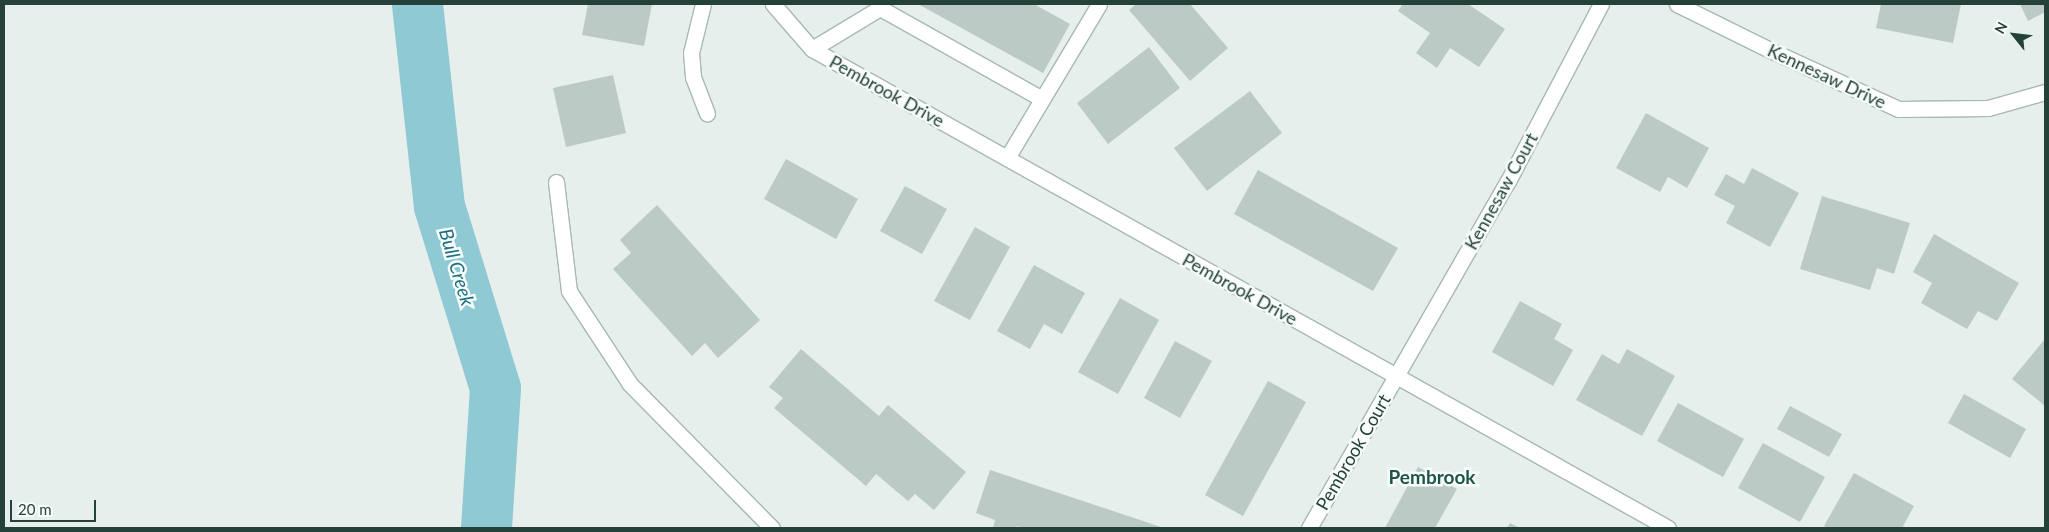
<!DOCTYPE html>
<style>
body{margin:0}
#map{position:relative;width:2049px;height:532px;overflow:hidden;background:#e6efeb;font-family:Lato,sans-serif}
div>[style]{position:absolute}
.river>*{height:51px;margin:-25.5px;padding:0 25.5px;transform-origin:25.5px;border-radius:25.5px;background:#8ec9d4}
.building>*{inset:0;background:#bbcac4}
.roads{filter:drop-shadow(1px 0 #a8b8b2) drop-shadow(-1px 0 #a8b8b2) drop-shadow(0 1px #a8b8b2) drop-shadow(0 -1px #a8b8b2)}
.service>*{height:15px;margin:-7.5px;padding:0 7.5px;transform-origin:7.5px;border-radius:7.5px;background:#fff}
.minor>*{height:15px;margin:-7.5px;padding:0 7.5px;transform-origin:7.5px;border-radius:7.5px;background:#fff}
span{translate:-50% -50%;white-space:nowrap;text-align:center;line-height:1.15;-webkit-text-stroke:5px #f7fbf9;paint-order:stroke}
.street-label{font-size:18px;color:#24423a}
.water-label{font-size:19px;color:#1c6f80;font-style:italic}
.neighbourhood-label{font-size:19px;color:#1f5548;font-weight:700}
.frame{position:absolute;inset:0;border:5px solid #24423a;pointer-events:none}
.north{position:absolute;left:1989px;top:10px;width:50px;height:50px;-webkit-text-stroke:4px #f7fbf9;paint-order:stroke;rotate:299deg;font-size:14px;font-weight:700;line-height:20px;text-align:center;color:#24423a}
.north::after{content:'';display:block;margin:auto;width:18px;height:22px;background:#24423a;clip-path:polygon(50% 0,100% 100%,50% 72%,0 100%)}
.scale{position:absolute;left:10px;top:500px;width:86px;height:22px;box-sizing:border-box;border:2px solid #24423a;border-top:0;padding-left:6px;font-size:15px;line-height:18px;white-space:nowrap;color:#24423a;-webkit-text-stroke:4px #f7fbf9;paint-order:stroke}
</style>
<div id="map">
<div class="river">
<i style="left:417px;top:4px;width:203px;rotate:83.8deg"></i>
<i style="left:439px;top:206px;width:190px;rotate:72.9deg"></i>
<i style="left:495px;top:388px;width:140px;rotate:93.7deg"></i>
</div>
<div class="building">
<i style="clip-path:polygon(588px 4px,652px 4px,644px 46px,582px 35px)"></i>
<i style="clip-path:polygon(918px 4px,1034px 4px,1070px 24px,1043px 73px)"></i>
<i style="clip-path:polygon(1136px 4px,1190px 4px,1228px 48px,1190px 81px,1129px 10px)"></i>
<i style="clip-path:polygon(1403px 4px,1468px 4px,1505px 29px,1479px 67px,1450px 48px,1437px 68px,1416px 53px,1430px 33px,1398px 11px)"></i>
<i style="clip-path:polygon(1881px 4px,1961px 4px,1953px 43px,1876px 28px)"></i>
<i style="clip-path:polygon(2020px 4px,2045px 4px,2045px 12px,2028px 21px)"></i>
<i style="clip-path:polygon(1149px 47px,1180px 88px,1108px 144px,1077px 103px)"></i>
<i style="clip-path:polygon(613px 75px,626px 133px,566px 147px,553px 88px)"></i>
<i style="clip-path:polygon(1250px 91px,1282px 133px,1207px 191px,1174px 148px)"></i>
<i style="clip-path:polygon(1646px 113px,1709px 148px,1687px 188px,1668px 177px,1660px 192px,1616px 168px)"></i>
<i style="clip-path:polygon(786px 159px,858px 199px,836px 239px,764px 199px)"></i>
<i style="clip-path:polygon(1752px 168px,1799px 193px,1770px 247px,1726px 223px,1735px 206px,1714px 195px,1726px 174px,1744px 184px)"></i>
<i style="clip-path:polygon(1258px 170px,1398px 248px,1373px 291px,1234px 214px)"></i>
<i style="clip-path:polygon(905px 186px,947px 209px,922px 254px,880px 231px)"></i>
<i style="clip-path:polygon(1822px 196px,1910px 223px,1894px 274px,1877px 268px,1870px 290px,1800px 269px)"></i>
<i style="clip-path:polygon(657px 205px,760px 320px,718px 358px,705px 343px,692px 356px,613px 269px,631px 253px,620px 240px)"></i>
<i style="clip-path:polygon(975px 227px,1010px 247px,970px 320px,934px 301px)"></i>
<i style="clip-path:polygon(1934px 234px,2019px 283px,1997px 321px,1978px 311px,1967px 329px,1921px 303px,1932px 283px,1913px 272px)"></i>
<i style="clip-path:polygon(1034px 265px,1085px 293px,1062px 334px,1044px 324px,1030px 349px,997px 331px)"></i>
<i style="clip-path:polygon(1120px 298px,1159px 320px,1118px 394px,1078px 372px)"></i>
<i style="clip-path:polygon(1520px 301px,1562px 324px,1554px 339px,1573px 350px,1553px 386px,1492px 352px)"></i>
<i style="clip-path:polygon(2045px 339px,2045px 406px,2012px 379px)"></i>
<i style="clip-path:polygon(1175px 341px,1212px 361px,1180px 418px,1144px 398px)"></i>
<i style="clip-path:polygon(801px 349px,879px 416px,888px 405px,966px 472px,934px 510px,915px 494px,908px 501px,876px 474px,866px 486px,774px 408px,783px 398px,769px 387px)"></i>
<i style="clip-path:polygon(1627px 349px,1675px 376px,1642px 436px,1576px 400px,1602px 354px,1619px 364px)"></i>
<i style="clip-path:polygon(1268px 381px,1306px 402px,1243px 516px,1205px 495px)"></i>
<i style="clip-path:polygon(1964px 394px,2026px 429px,2010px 458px,1948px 423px)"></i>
<i style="clip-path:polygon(1678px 403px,1744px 439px,1723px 477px,1657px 441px)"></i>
<i style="clip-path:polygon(1790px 406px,1842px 434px,1829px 457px,1777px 429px)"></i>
<i style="clip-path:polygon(1763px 443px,1825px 477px,1800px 522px,1738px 488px)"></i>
<i style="clip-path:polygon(1418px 467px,1457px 489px,1435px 528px,1385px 528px)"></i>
<i style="clip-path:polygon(990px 470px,1164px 528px,1023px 528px,1017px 526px,1016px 528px,993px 528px,995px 520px,976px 513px)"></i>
<i style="clip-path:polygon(1854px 473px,1914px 506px,1902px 528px,1828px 528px,1824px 526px)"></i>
<i style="clip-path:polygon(1510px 523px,1520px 528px,1507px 528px)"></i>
</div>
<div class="roads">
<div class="service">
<i style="left:703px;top:4px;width:50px;rotate:103.8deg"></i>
<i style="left:691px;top:53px;width:24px;rotate:85deg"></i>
<i style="left:693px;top:77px;width:39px;rotate:69deg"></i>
<i style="left:773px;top:4px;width:60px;rotate:49.1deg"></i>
<i style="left:812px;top:49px;width:79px;rotate:-31.1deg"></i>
<i style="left:882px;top:4px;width:4px;rotate:117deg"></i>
<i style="left:880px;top:8px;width:186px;rotate:29.3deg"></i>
<i style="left:1007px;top:158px;width:179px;rotate:-59.1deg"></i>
<i style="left:556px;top:182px;width:110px;rotate:83.2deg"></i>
<i style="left:569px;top:291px;width:111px;rotate:56.7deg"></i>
<i style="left:630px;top:384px;width:202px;rotate:45.4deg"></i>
</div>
<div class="minor">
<i style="left:1677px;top:4px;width:104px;rotate:26.3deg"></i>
<i style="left:1770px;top:50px;width:141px;rotate:24.7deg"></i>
<i style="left:1898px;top:109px;width:90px;rotate:-0.6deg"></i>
<i style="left:1988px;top:108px;width:59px;rotate:-15.7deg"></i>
<i style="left:812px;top:49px;width:981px;rotate:29.23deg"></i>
<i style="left:1309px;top:528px;width:400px;rotate:-60.2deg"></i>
<i style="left:1508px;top:181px;width:200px;rotate:-62.3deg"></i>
</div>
</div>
<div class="street-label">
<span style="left:1827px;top:76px;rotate:25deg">Kennesaw Drive</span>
<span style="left:887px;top:91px;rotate:29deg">Pembrook Drive</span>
<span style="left:1501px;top:191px;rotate:-61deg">Kennesaw Court</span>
<span style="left:1240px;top:289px;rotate:29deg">Pembrook Drive</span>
<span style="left:1353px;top:452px;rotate:-60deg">Pembrook Court</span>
</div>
<div class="water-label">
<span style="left:457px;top:267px;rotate:73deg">Bull Creek</span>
</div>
<div class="neighbourhood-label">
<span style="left:1432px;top:477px">Pembrook</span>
</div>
<div class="frame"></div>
<div class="north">N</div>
<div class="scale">20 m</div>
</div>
